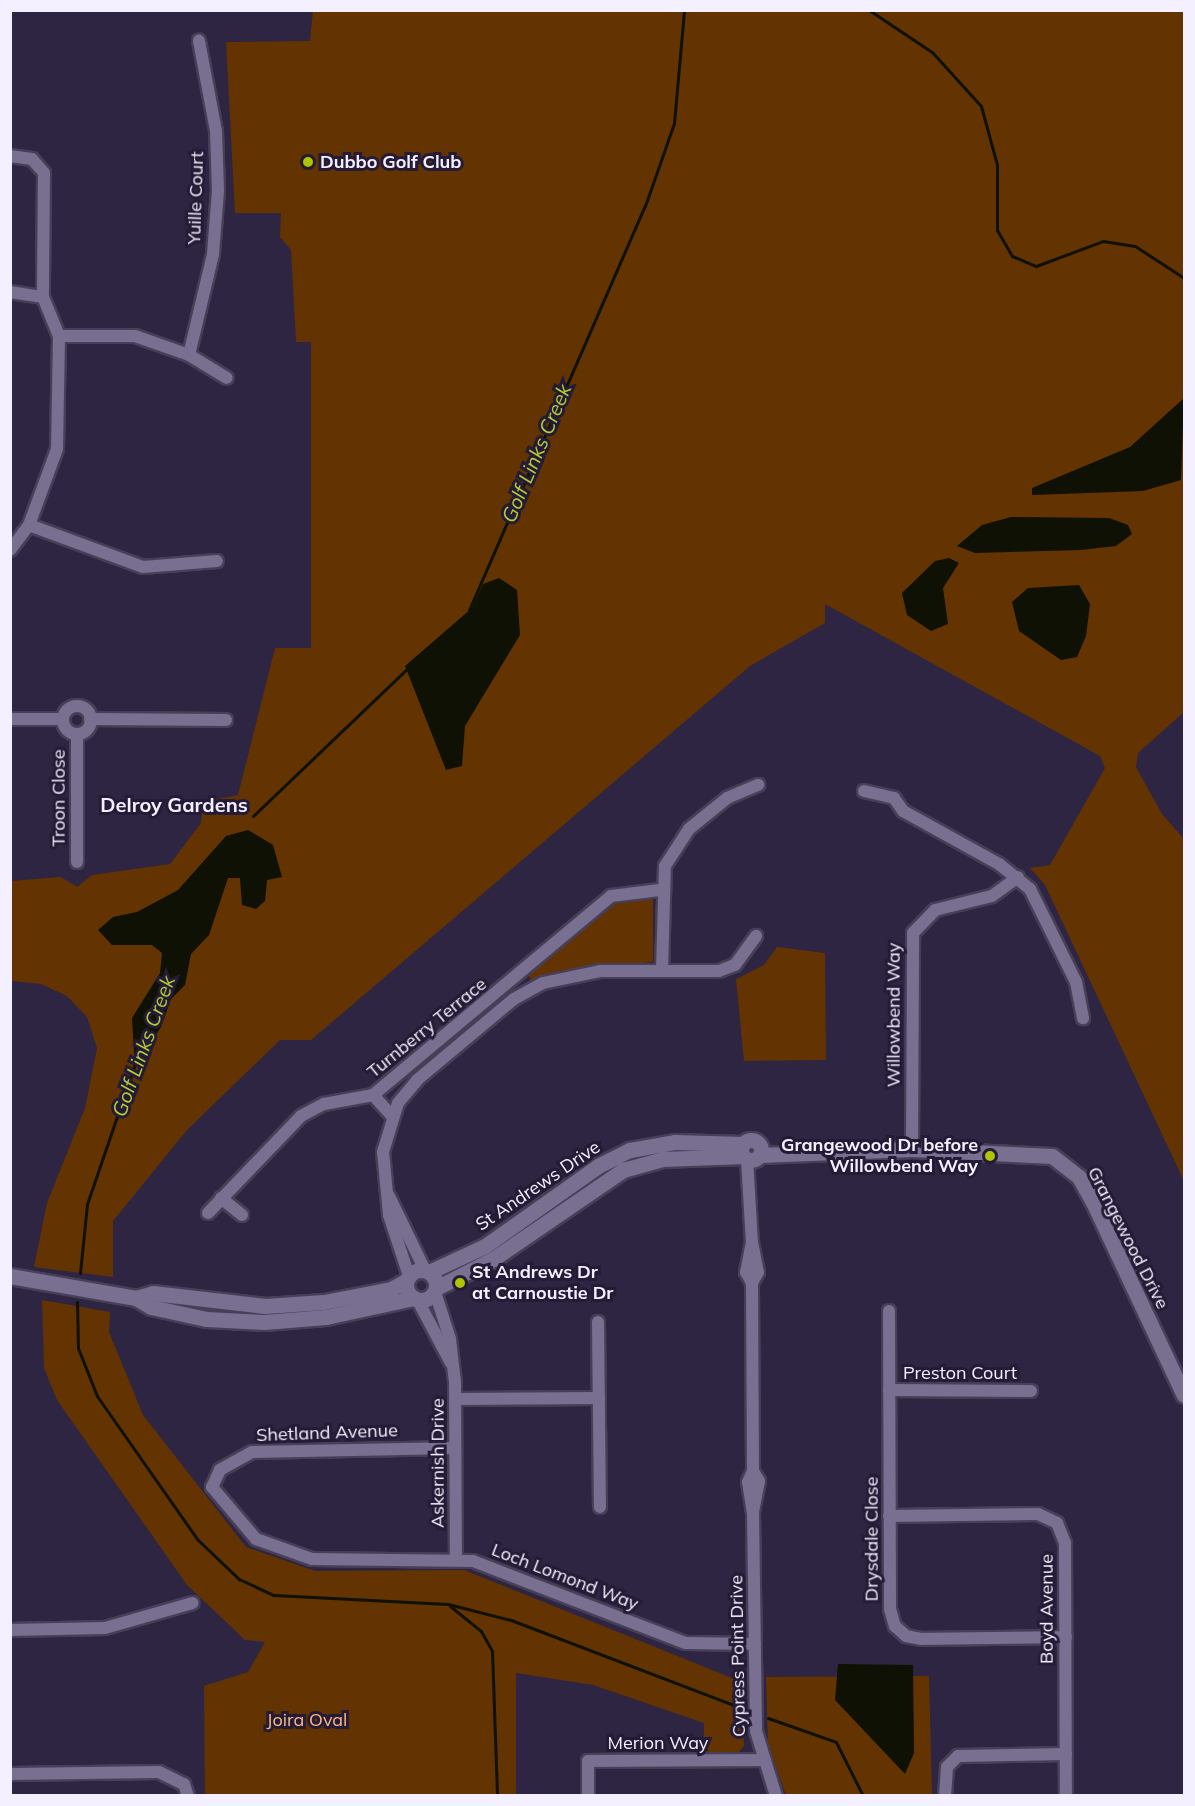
<!DOCTYPE html>
<style>
body{margin:0}
#map{position:relative;width:1195px;height:1806px;overflow:hidden;background:#2d2541;font-family:Mulish,sans-serif}
div>[style]{position:absolute}
.green>*{inset:0;background:#643302}
.water>*{inset:0;background:#0f1104}
.stream>*{height:3px;margin:-1.5px;padding:0 1.5px;transform-origin:1.5px;border-radius:1.5px;background:#0f1104}
.roads{filter:drop-shadow(2px 0 #473f57) drop-shadow(-2px 0 #473f57) drop-shadow(0 2px #473f57) drop-shadow(0 -2px #473f57)}
.minor>*{height:12px;margin:-6px;padding:0 6px;transform-origin:6px;border-radius:6px;background:#796f90}
.minor>.ring{margin:-6px;padding:0;box-sizing:content-box;background:none;border:12px solid #796f90;border-radius:50%}
.tertiary>*{height:15px;margin:-7.5px;padding:0 7.5px;transform-origin:7.5px;border-radius:7.5px;background:#796f90}
.tertiary>.ring{margin:-7.5px;padding:0;box-sizing:content-box;background:none;border:15px solid #796f90;border-radius:50%}
.dots>*{width:16px;height:16px;translate:-50% -50%;box-sizing:border-box;border:3px solid #241b36;border-radius:50%}
span{translate:-50% -50%;white-space:nowrap;text-align:center;line-height:1.15;-webkit-text-stroke:6px #241b36;paint-order:stroke}
.poi-label{font-size:18px;color:#f4f0ff;font-weight:700}
.left{translate:0 -50%;text-align:left}
.right{translate:-100% -50%;text-align:right}
.street-label{font-size:18px;color:#f4f0ff}
.park-label{font-size:18px;color:#fbb785}
.water-label{font-size:20px;color:#b7cd33;font-style:italic}
.neighbourhood-label{font-size:20px;color:#f4f0ff;font-weight:700}
.frame{position:absolute;inset:0;border:12px solid #f4f0ff;pointer-events:none}
</style>
<div id="map">
<div class="green">
<i style="clip-path:polygon(313px 10px,1184px 11px,1184px 712px,1138px 753px,1136px 767px,1162px 814px,1184px 839px,1184px 1181px,1045px 885px,1030px 868px,1050px 865px,1105px 768px,1100px 756px,825px 604px,825px 623px,750px 666px,311px 1040px,280px 1040px,187px 1130px,113px 1221px,113px 1277px,34px 1267px,47px 1203px,85px 1108px,97px 1048px,87px 1017px,67px 996px,41px 984px,11px 981px,11px 881px,61px 877px,77px 887px,92px 875px,170px 864px,201px 823px,203px 802px,238px 795px,275px 648px,311px 648px,311px 342px,296px 342px,291px 250px,280px 237px,281px 213px,235px 213px,226px 42px,310px 41px)"></i>
<i style="clip-path:polygon(653px 893px,653px 962px,575px 969px,532px 982px,526px 971px,612px 898px)"></i>
<i style="clip-path:polygon(777px 947px,825px 953px,826px 1060px,744px 1061px,736px 979px,764px 965px)"></i>
<i style="clip-path:polygon(42px 1300px,110px 1312px,109px 1332px,143px 1415px,246px 1547px,315px 1571px,464px 1570px,742px 1682px,744px 1746px,738px 1753px,704px 1756px,704px 1723px,593px 1685px,516px 1673px,516px 1795px,205px 1795px,204px 1686px,248px 1672px,265px 1642px,245px 1640px,187px 1585px,57px 1400px,44px 1368px)"></i>
<i style="clip-path:polygon(929px 1676px,932px 1795px,786px 1795px,768px 1745px,766px 1677px)"></i>
</div>
<div class="water">
<i style="clip-path:polygon(1184px 398px,1181px 480px,1143px 491px,1032px 495px,1032px 488px,1130px 447px)"></i>
<i style="clip-path:polygon(1011px 517px,1109px 518px,1128px 525px,1132px 534px,1116px 546px,1081px 550px,975px 553px,957px 546px,982px 525px)"></i>
<i style="clip-path:polygon(949px 558px,959px 563px,943px 588px,948px 624px,931px 631px,907px 615px,902px 593px,935px 561px)"></i>
<i style="clip-path:polygon(499px 578px,517px 590px,520px 635px,465px 726px,462px 766px,446px 770px,405px 666px,472px 608px,483px 584px)"></i>
<i style="clip-path:polygon(1079px 585px,1090px 604px,1086px 636px,1077px 657px,1061px 660px,1019px 631px,1012px 602px,1028px 588px)"></i>
<i style="clip-path:polygon(248px 830px,273px 845px,282px 877px,267px 880px,265px 901px,256px 909px,242px 905px,240px 878px,228px 878px,209px 935px,191px 954px,185px 985px,171px 999px,161px 1027px,135px 1067px,132px 1018px,160px 973px,162px 953px,152px 945px,112px 945px,98px 930px,113px 917px,137px 912px,178px 890px,226px 836px)"></i>
<i style="clip-path:polygon(838px 1664px,913px 1665px,914px 1753px,905px 1774px,835px 1700px)"></i>
</div>
<div class="stream">
<i style="left:869px;top:10px;width:76px;rotate:33.7deg"></i>
<i style="left:932px;top:52px;width:73px;rotate:47.8deg"></i>
<i style="left:981px;top:106px;width:61px;rotate:74.8deg"></i>
<i style="left:997px;top:165px;width:65px;rotate:90deg"></i>
<i style="left:997px;top:230px;width:30px;rotate:60deg"></i>
<i style="left:1012px;top:256px;width:26px;rotate:23deg"></i>
<i style="left:1036px;top:266px;width:72px;rotate:-20.5deg"></i>
<i style="left:1103px;top:241px;width:32px;rotate:9deg"></i>
<i style="left:1135px;top:246px;width:59px;rotate:33.1deg"></i>
<i style="left:469px;top:610px;width:441px;rotate:-66.5deg"></i>
<i style="left:645px;top:206px;width:88px;rotate:-70.7deg"></i>
<i style="left:674px;top:123px;width:113px;rotate:-84.9deg"></i>
<i style="left:253px;top:816px;width:214px;rotate:-43.7deg"></i>
<i style="left:80px;top:1273px;width:69px;rotate:-84.2deg"></i>
<i style="left:87px;top:1204px;width:148px;rotate:-71.1deg"></i>
<i style="left:77px;top:1302px;width:46px;rotate:88.8deg"></i>
<i style="left:78px;top:1348px;width:52px;rotate:68.4deg"></i>
<i style="left:97px;top:1396px;width:176px;rotate:55deg"></i>
<i style="left:198px;top:1540px;width:57px;rotate:43.6deg"></i>
<i style="left:239px;top:1579px;width:38px;rotate:25deg"></i>
<i style="left:274px;top:1595px;width:174px;rotate:3deg"></i>
<i style="left:448px;top:1604px;width:65px;rotate:14.3deg"></i>
<i style="left:511px;top:1620px;width:247px;rotate:20.9deg"></i>
<i style="left:450px;top:1606px;width:40px;rotate:39deg"></i>
<i style="left:481px;top:1631px;width:23px;rotate:61deg"></i>
<i style="left:492px;top:1651px;width:145px;rotate:88deg"></i>
<i style="left:768px;top:1718px;width:72px;rotate:19.4deg"></i>
<i style="left:836px;top:1742px;width:60px;rotate:63.4deg"></i>
</div>
<div class="roads">
<div class="minor">
<i style="left:10px;top:156px;width:22px;rotate:8deg"></i>
<i style="left:32px;top:159px;width:18px;rotate:49deg"></i>
<i style="left:44px;top:173px;width:124px;rotate:90.5deg"></i>
<i style="left:10px;top:292px;width:33px;rotate:9deg"></i>
<i style="left:43px;top:297px;width:42px;rotate:67.7deg"></i>
<i style="left:59px;top:336px;width:113px;rotate:91deg"></i>
<i style="left:57px;top:449px;width:81px;rotate:110.2deg"></i>
<i style="left:29px;top:525px;width:31px;rotate:127deg"></i>
<i style="left:59px;top:336px;width:76px"></i>
<i style="left:135px;top:336px;width:57px;rotate:19.4deg"></i>
<i style="left:189px;top:355px;width:44px;rotate:31.2deg"></i>
<i style="left:189px;top:355px;width:104px;rotate:-76.6deg"></i>
<i style="left:213px;top:254px;width:63px;rotate:-85.5deg"></i>
<i style="left:218px;top:191px;width:60px;rotate:-91.9deg"></i>
<i style="left:216px;top:131px;width:92px;rotate:-100.7deg"></i>
<i style="left:29px;top:525px;width:121px;rotate:20.2deg"></i>
<i style="left:143px;top:567px;width:74px;rotate:-4.6deg"></i>
<i class="ring" style="left:63px;top:706px;width:16px;height:16px"></i>
<i style="left:10px;top:719px;width:53px"></i>
<i style="left:90px;top:719px;width:136px;rotate:0.4deg"></i>
<i style="left:864px;top:791px;width:31px;rotate:13deg"></i>
<i style="left:894px;top:798px;width:16px;rotate:55deg"></i>
<i style="left:903px;top:811px;width:110px;rotate:28.9deg"></i>
<i style="left:999px;top:864px;width:40px;rotate:39deg"></i>
<i style="left:1030px;top:889px;width:104px;rotate:63.7deg"></i>
<i style="left:1076px;top:982px;width:37px;rotate:79deg"></i>
<i style="left:77px;top:862px;width:128px;rotate:-90deg"></i>
<i style="left:662px;top:971px;width:105px;rotate:-88.4deg"></i>
<i style="left:665px;top:866px;width:44px;rotate:-57deg"></i>
<i style="left:689px;top:829px;width:49px;rotate:-39.2deg"></i>
<i style="left:727px;top:798px;width:34px;rotate:-23deg"></i>
<i style="left:373px;top:1095px;width:28px;rotate:48deg"></i>
<i style="left:912px;top:1149px;width:216px;rotate:-89.7deg"></i>
<i style="left:913px;top:933px;width:32px;rotate:-46deg"></i>
<i style="left:935px;top:910px;width:59px;rotate:-13.8deg"></i>
<i style="left:992px;top:896px;width:32px;rotate:-36deg"></i>
<i style="left:747px;top:1159px;width:83px;rotate:86.6deg"></i>
<i style="left:752px;top:1242px;width:31px;rotate:101deg"></i>
<i style="left:746px;top:1272px;width:13px;rotate:61deg"></i>
<i style="left:389px;top:1196px;width:82px;rotate:64.1deg"></i>
<i style="left:221px;top:1198px;width:27px;rotate:39deg"></i>
<i style="left:208px;top:1213px;width:134px;rotate:-46.2deg"></i>
<i style="left:301px;top:1116px;width:26px;rotate:-28deg"></i>
<i style="left:324px;top:1104px;width:50px;rotate:-10.4deg"></i>
<i style="left:373px;top:1095px;width:310px;rotate:-39.9deg"></i>
<i style="left:611px;top:896px;width:49px;rotate:-7deg"></i>
<i style="left:752px;top:1242px;width:31px;rotate:79deg"></i>
<i style="left:758px;top:1272px;width:13px;rotate:119deg"></i>
<i style="left:752px;top:1283px;width:188px;rotate:89.7deg"></i>
<i style="left:753px;top:1471px;width:12px;rotate:114deg"></i>
<i style="left:748px;top:1482px;width:30px;rotate:81deg"></i>
<i style="left:409px;top:1276px;width:64px;rotate:-108.2deg"></i>
<i style="left:389px;top:1215px;width:63px;rotate:-95.4deg"></i>
<i style="left:383px;top:1152px;width:51px;rotate:-73deg"></i>
<i style="left:398px;top:1103px;width:30px;rotate:-50deg"></i>
<i style="left:417px;top:1080px;width:126px;rotate:-39.9deg"></i>
<i style="left:514px;top:999px;width:33px;rotate:-29deg"></i>
<i style="left:543px;top:983px;width:58px;rotate:-11.9deg"></i>
<i style="left:600px;top:971px;width:119px"></i>
<i style="left:719px;top:971px;width:17px;rotate:-21deg"></i>
<i style="left:735px;top:965px;width:36px;rotate:-54deg"></i>
<i style="left:435px;top:1292px;width:49px;rotate:72.3deg"></i>
<i style="left:450px;top:1339px;width:43px;rotate:83.4deg"></i>
<i style="left:455px;top:1382px;width:178px;rotate:89.7deg"></i>
<i style="left:417px;top:1299px;width:72px;rotate:62deg"></i>
<i style="left:889px;top:1311px;width:298px;rotate:89.8deg"></i>
<i style="left:890px;top:1609px;width:18px;rotate:74deg"></i>
<i style="left:895px;top:1626px;width:15px;rotate:42deg"></i>
<i style="left:906px;top:1636px;width:15px;rotate:11deg"></i>
<i style="left:921px;top:1639px;width:145px;rotate:-0.8deg"></i>
<i style="left:598px;top:1322px;width:185px;rotate:89.4deg"></i>
<i style="left:889px;top:1390px;width:142px;rotate:0.4deg"></i>
<i style="left:456px;top:1399px;width:143px;rotate:-0.4deg"></i>
<i style="left:455px;top:1448px;width:203px;rotate:178.9deg"></i>
<i style="left:252px;top:1452px;width:37px;rotate:151deg"></i>
<i style="left:220px;top:1470px;width:19px;rotate:115deg"></i>
<i style="left:212px;top:1487px;width:68px;rotate:49.8deg"></i>
<i style="left:256px;top:1539px;width:59px;rotate:19.7deg"></i>
<i style="left:312px;top:1559px;width:161px;rotate:0.7deg"></i>
<i style="left:473px;top:1561px;width:228px;rotate:21.1deg"></i>
<i style="left:686px;top:1643px;width:69px;rotate:0.8deg"></i>
<i style="left:753px;top:1471px;width:12px;rotate:59deg"></i>
<i style="left:759px;top:1481px;width:32px;rotate:101deg"></i>
<i style="left:753px;top:1512px;width:219px;rotate:89.2deg"></i>
<i style="left:756px;top:1731px;width:68px;rotate:72.9deg"></i>
<i style="left:889px;top:1516px;width:149px;rotate:-0.8deg"></i>
<i style="left:1038px;top:1514px;width:21px;rotate:25deg"></i>
<i style="left:1057px;top:1523px;width:22px;rotate:68deg"></i>
<i style="left:1065px;top:1543px;width:253px;rotate:89.8deg"></i>
<i style="left:10px;top:1630px;width:95px;rotate:-1.2deg"></i>
<i style="left:105px;top:1628px;width:91px;rotate:-16deg"></i>
<i style="left:10px;top:1774px;width:149px;rotate:-0.8deg"></i>
<i style="left:159px;top:1772px;width:28px;rotate:26deg"></i>
<i style="left:184px;top:1784px;width:13px;rotate:72deg"></i>
<i style="left:588px;top:1796px;width:35px;rotate:-90deg"></i>
<i style="left:588px;top:1761px;width:173px;rotate:-0.3deg"></i>
<i style="left:945px;top:1796px;width:29px;rotate:-86deg"></i>
<i style="left:947px;top:1767px;width:16px;rotate:-45deg"></i>
<i style="left:958px;top:1756px;width:108px;rotate:-1.1deg"></i>
</div>
<div class="tertiary">
<i class="ring" style="left:741px;top:1140px;width:5px;height:5px"></i>
<i style="left:760px;top:1155px;width:152px;rotate:-2.3deg"></i>
<i style="left:912px;top:1149px;width:140px;rotate:2.9deg"></i>
<i style="left:1052px;top:1156px;width:34px;rotate:38deg"></i>
<i style="left:1079px;top:1177px;width:29px;rotate:61deg"></i>
<i style="left:1093px;top:1202px;width:213px;rotate:64.8deg"></i>
<i class="ring" style="left:406px;top:1270px;width:15px;height:15px"></i>
<i style="left:429px;top:1272px;width:62px;rotate:-24.9deg"></i>
<i style="left:485px;top:1246px;width:138px;rotate:-35.3deg"></i>
<i style="left:598px;top:1166px;width:36px;rotate:-27deg"></i>
<i style="left:630px;top:1150px;width:46px;rotate:-10.1deg"></i>
<i style="left:675px;top:1142px;width:68px;rotate:1.7deg"></i>
<i style="left:10px;top:1276px;width:128px;rotate:9.9deg"></i>
<i style="left:136px;top:1298px;width:17px;rotate:31deg"></i>
<i style="left:151px;top:1307px;width:56px;rotate:12.3deg"></i>
<i style="left:206px;top:1319px;width:58px;rotate:3deg"></i>
<i style="left:264px;top:1322px;width:62px;rotate:-4.6deg"></i>
<i style="left:326px;top:1317px;width:90px;rotate:-12.2deg"></i>
<i style="left:436px;top:1288px;width:64px;rotate:-27deg"></i>
<i style="left:493px;top:1259px;width:158px;rotate:-34.4deg"></i>
<i style="left:623px;top:1170px;width:41px;rotate:-15.4deg"></i>
<i style="left:663px;top:1159px;width:80px;rotate:-2.1deg"></i>
<i style="left:136px;top:1298px;width:18px;rotate:-16deg"></i>
<i style="left:153px;top:1293px;width:113px;rotate:6.6deg"></i>
<i style="left:265px;top:1306px;width:59px;rotate:-3.9deg"></i>
<i style="left:324px;top:1302px;width:68px;rotate:-11deg"></i>
<i style="left:391px;top:1289px;width:18px;rotate:-29deg"></i>
</div>
</div>
<div class="dots">
<i style="left:308px;top:162px;background:#afc504"></i>
<i style="left:990px;top:1156px;background:#afc504"></i>
<i style="left:460px;top:1283px;background:#afc504"></i>
</div>
<div class="poi-label">
<span class="left" style="left:320px;top:162px">Dubbo Golf Club</span>
<span class="right" style="left:978px;top:1156px">Grangewood Dr before<br>Willowbend Way</span>
<span class="left" style="left:472px;top:1283px">St Andrews Dr<br>at Carnoustie Dr</span>
</div>
<div class="street-label">
<span style="left:196px;top:198px;rotate:-88deg">Yuille Court</span>
<span style="left:59px;top:798px;rotate:-90deg">Troon Close</span>
<span style="left:894px;top:1015px;rotate:-90deg">Willowbend Way</span>
<span style="left:427px;top:1028px;rotate:-39deg">Turnberry Terrace</span>
<span style="left:538px;top:1186px;rotate:-34deg">St Andrews Drive</span>
<span style="left:1128px;top:1238px;rotate:63deg">Grangewood Drive</span>
<span style="left:960px;top:1373px">Preston Court</span>
<span style="left:327px;top:1433px;rotate:-2deg">Shetland Avenue</span>
<span style="left:438px;top:1463px;rotate:-90deg">Askernish Drive</span>
<span style="left:872px;top:1539px;rotate:-90deg">Drysdale Close</span>
<span style="left:565px;top:1577px;rotate:21deg">Loch Lomond Way</span>
<span style="left:1047px;top:1609px;rotate:-90deg">Boyd Avenue</span>
<span style="left:738px;top:1656px;rotate:-91deg">Cypress Point Drive</span>
<span style="left:658px;top:1743px">Merion Way</span>
</div>
<div class="park-label">
<span style="left:307px;top:1720px">Joira Oval</span>
</div>
<div class="water-label">
<span style="left:536px;top:453px;rotate:-67deg">Golf Links Creek</span>
<span style="left:143px;top:1046px;rotate:-70deg">Golf Links Creek</span>
</div>
<div class="neighbourhood-label">
<span style="left:174px;top:804px">Delroy Gardens</span>
</div>
<div class="frame"></div>
</div>
